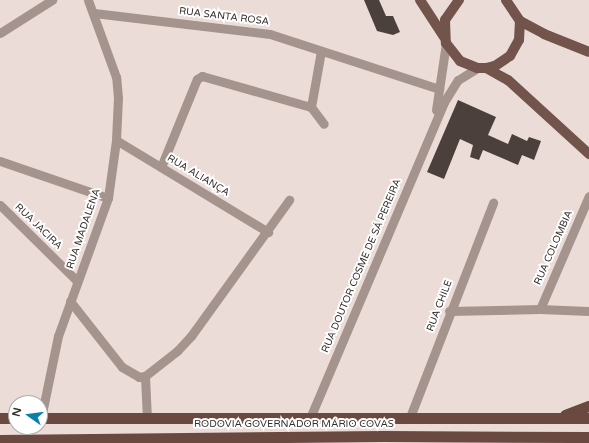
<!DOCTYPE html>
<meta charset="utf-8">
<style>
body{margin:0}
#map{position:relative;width:589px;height:443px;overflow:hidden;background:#ebdcd8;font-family:"Varela Round",sans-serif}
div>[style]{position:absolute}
.building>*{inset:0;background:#4c403d}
.minor>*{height:9px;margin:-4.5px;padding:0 4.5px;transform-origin:4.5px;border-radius:4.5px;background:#a5938e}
.primary>*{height:10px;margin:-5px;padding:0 5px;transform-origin:5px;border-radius:5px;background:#73544c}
.trunk>*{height:11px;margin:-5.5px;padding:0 5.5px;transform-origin:5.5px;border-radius:5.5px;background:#6a4940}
span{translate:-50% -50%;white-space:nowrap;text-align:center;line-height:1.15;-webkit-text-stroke:4px #fff;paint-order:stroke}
.street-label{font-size:10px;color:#342e2c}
.north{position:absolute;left:8px;top:395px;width:40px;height:40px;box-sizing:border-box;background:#fff;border:1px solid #aeabab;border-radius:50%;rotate:284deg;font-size:11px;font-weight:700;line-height:16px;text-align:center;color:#342e2c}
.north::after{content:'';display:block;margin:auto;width:14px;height:18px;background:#0781a7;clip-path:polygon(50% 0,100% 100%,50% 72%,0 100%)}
</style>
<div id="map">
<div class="building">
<i style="clip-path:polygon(364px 0,379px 0,386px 16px,393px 16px,400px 32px,393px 35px,377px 31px)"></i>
<i style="clip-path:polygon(458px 100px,496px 117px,488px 135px,508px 144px,512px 134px,527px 141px,529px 137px,541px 141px,534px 160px,522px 155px,518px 165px,483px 150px,479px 160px,470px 157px,473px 145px,460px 139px,444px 179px,427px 172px)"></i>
</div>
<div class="minor">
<i style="left:94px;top:13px;width:177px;rotate:6.8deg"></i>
<i style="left:270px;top:34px;width:178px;rotate:18deg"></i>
<i style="left:0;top:33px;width:62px;rotate:-32.4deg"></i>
<i style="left:311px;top:107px;width:57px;rotate:-79.9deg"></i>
<i style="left:436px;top:110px;width:68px;rotate:-81.5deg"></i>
<i style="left:116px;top:140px;width:178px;rotate:31.2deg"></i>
<i style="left:0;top:161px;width:114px;rotate:18.9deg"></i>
<i style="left:161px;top:167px;width:95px;rotate:-67.8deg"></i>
<i style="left:197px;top:79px;width:6px;rotate:-31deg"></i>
<i style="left:202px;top:76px;width:113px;rotate:15.9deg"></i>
<i style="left:311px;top:107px;width:21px;rotate:53deg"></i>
<i style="left:0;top:205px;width:108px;rotate:44.6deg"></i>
<i style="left:70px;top:301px;width:84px;rotate:51.8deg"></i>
<i style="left:122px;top:367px;width:20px;rotate:30deg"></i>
<i style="left:139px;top:377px;width:6px;rotate:-9deg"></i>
<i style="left:540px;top:309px;width:123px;rotate:-66.6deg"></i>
<i style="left:449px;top:311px;width:91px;rotate:-1.3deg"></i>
<i style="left:540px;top:309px;width:49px;rotate:2.3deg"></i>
<i style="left:410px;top:417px;width:230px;rotate:-68.8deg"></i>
<i style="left:41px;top:418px;width:84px;rotate:-78.3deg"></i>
<i style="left:58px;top:336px;width:147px;rotate:-70.1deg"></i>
<i style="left:108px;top:198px;width:59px;rotate:-82.1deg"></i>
<i style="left:116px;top:140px;width:42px;rotate:-87.3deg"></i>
<i style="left:118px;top:98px;width:21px;rotate:-95deg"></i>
<i style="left:116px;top:77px;width:82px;rotate:-110deg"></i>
<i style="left:310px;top:418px;width:343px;rotate:-67deg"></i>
<i style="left:444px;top:102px;width:26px;rotate:-58deg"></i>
<i style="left:458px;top:80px;width:22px;rotate:-32deg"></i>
<i style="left:147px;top:419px;width:43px;rotate:-92.7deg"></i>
<i style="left:145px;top:376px;width:41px;rotate:-38deg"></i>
<i style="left:177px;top:351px;width:21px;rotate:-47deg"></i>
<i style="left:191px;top:336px;width:168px;rotate:-54.2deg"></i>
</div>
<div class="primary">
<i style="left:420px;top:0;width:44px;rotate:57deg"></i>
<i style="left:459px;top:0;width:24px;rotate:125deg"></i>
<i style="left:445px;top:20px;width:23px;rotate:88deg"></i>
<i style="left:446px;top:43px;width:23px;rotate:52deg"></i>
<i style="left:460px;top:61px;width:18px;rotate:22deg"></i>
<i style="left:477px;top:68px;width:9px"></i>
<i style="left:486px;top:68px;width:9px;rotate:-13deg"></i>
<i style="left:495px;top:66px;width:18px;rotate:-34deg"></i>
<i style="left:510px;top:56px;width:18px;rotate:-61deg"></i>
<i style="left:519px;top:40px;width:19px;rotate:-87deg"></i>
<i style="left:520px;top:21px;width:25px;rotate:-124deg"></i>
<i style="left:520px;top:21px;width:27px;rotate:28deg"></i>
<i style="left:544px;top:34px;width:48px;rotate:21.8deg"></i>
<i style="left:486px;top:68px;width:25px;rotate:29deg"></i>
<i style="left:508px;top:80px;width:110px;rotate:42.4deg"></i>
</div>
<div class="trunk">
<i style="left:565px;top:415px;width:26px;rotate:-21deg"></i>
<i style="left:0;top:418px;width:16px"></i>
<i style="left:40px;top:418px;width:549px"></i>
<i style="left:0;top:440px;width:383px;rotate:-0.6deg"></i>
<i style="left:383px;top:436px;width:206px;rotate:0.3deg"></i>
</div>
<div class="street-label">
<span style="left:224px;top:17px;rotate:7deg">RUA SANTA ROSA</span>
<span style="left:198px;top:176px;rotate:31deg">RUA ALIANÇA</span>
<span style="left:38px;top:227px;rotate:44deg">RUA JACIRA</span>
<span style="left:84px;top:229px;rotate:-71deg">RUA MADALENA</span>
<span style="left:554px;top:248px;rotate:-66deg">RUA COLOMBIA</span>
<span style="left:362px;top:266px;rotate:-67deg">RUA DOUTOR COSME DE SÁ PEREIRA</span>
<span style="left:440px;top:306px;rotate:-69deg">RUA CHILE</span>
<span style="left:294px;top:425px">RODOVIA GOVERNADOR MÁRIO COVAS</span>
</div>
<div class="north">N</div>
</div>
